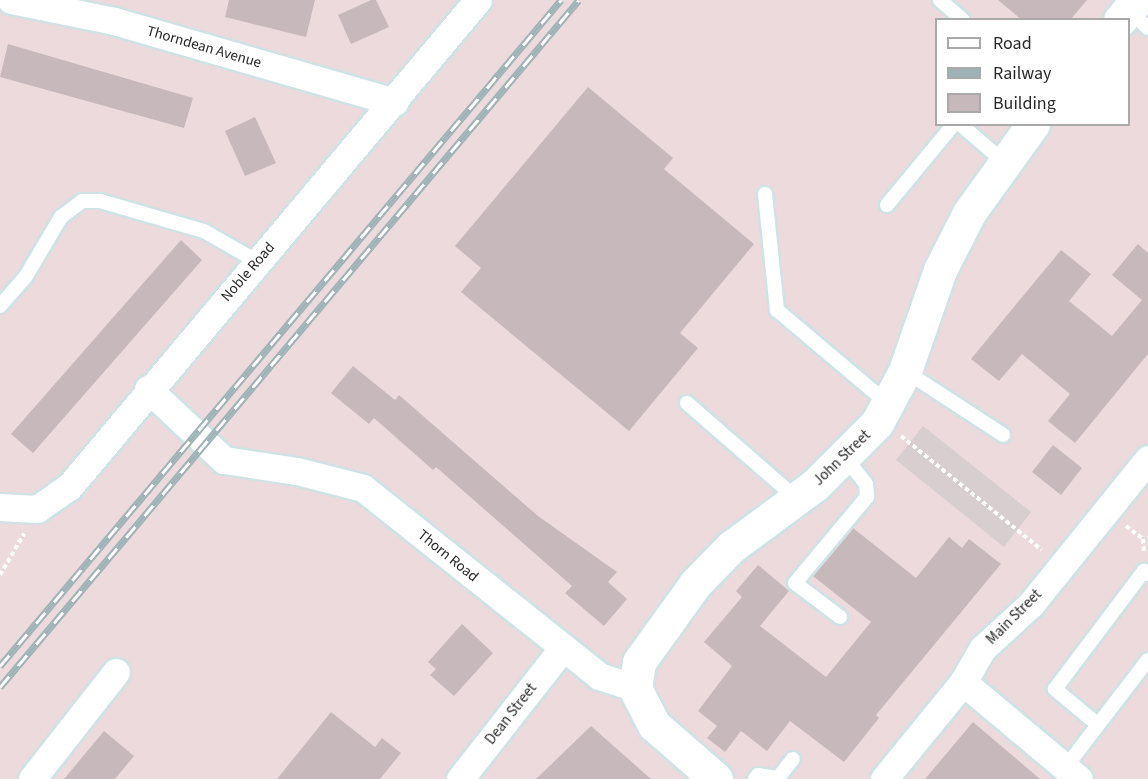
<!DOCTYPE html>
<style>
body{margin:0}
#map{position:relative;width:1148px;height:779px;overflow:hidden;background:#eddadd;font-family:"Source Sans 3",sans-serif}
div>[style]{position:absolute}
.plaza>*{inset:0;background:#d8cdcf}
.building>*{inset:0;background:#c7b9bb}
.path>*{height:4px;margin-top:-2px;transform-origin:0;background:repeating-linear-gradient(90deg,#fff 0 4.5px,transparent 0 7.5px)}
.roads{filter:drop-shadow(2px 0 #cfe2e4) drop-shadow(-2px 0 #cfe2e4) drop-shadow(0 2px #cfe2e4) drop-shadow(0 -2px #cfe2e4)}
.lane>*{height:14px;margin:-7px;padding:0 7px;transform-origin:7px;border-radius:7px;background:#fff}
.street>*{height:27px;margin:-13.5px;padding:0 13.5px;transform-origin:13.5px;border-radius:13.5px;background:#fff}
.secondary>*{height:33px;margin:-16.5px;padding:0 16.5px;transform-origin:16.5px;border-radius:16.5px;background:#fff}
.rail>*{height:7px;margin-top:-3.5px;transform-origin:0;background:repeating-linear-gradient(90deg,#fff 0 14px,#9db3b5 0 28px);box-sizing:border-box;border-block:2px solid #9db3b5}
span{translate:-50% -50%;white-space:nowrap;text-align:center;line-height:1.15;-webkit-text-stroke:4.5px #fff;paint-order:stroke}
.street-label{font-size:15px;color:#292929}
.legend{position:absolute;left:935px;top:18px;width:195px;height:108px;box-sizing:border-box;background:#fff;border:2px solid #a9a9a9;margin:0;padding:8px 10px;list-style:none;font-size:18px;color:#292929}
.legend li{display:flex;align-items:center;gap:12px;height:30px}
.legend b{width:30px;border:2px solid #a9a9a9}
</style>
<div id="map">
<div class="plaza">
<i style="clip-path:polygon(923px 426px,1031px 512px,1004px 547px,896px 460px)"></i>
</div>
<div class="building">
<i style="clip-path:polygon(229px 0,315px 0,306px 37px,225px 17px)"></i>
<i style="clip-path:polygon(371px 0,376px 0,389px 27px,351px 44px,338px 15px)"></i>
<i style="clip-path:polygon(998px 0,1087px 0,1070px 20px,1022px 20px)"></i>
<i style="clip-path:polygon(8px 44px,193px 98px,184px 128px,0 77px)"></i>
<i style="clip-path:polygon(588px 87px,673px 158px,664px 169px,754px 244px,680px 333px,698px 348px,629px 431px,461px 292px,481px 268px,455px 246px)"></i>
<i style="clip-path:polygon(255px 117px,276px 163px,245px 176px,225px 131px)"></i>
<i style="clip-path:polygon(181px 240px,202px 260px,33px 453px,11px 434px)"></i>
<i style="clip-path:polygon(1138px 244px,1148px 253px,1148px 354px,1075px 443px,1048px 421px,1070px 394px,1022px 354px,999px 381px,971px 359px,1061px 250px,1091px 274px,1069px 301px,1112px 336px,1142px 300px,1112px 275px)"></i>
<i style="clip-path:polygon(353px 366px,395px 400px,399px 395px,538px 516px,617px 572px,608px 582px,627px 599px,604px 626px,565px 593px,572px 586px,436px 467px,433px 470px,374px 418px,369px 424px,331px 393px)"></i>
<i style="clip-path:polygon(1053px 445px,1082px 468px,1061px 495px,1032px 472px)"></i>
<i style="clip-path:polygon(853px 528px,916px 578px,949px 537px,962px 548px,969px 539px,1001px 564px,876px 715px,879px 718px,844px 762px,790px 721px,767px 751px,741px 731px,725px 752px,707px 738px,717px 726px,698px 711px,732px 666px,704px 642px,742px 597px,736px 591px,758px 565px,789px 591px,760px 626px,826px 677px,871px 622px,813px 576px)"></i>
<i style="clip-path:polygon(462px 624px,493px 653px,454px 696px,430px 675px,436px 669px,428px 662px)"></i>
<i style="clip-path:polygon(331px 712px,375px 747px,382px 738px,401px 753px,380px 779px,277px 779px)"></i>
<i style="clip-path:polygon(973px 722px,1040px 779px,925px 779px)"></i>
<i style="clip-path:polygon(591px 726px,651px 779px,536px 779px)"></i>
<i style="clip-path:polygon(104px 731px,134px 756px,115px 779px,64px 779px)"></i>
</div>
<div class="path">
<i style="left:901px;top:436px;width:181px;rotate:39deg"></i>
<i style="left:1126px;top:526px;width:21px;rotate:37deg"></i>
<i style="left:1143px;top:539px;width:13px;rotate:86deg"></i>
<i style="left:0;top:575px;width:48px;rotate:-59.7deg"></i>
</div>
<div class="roads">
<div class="lane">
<i style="left:940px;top:0;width:30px;rotate:41deg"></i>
<i style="left:1128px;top:10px;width:27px;rotate:42deg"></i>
<i style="left:960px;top:124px;width:60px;rotate:40.9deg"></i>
<i style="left:765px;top:194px;width:117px;rotate:84.1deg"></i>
<i style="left:777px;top:310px;width:144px;rotate:40.2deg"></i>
<i style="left:887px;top:205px;width:105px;rotate:-50.4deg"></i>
<i style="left:0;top:306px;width:40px;rotate:-49deg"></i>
<i style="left:26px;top:276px;width:69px;rotate:-59.3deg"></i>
<i style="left:61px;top:217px;width:26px;rotate:-37deg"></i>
<i style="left:82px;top:201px;width:18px"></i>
<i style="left:100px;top:201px;width:108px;rotate:16.1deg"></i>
<i style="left:204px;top:231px;width:62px;rotate:29.9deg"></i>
<i style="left:905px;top:371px;width:117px;rotate:33.1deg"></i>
<i style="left:687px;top:403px;width:146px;rotate:41.1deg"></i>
<i style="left:840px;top:617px;width:56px;rotate:-142.9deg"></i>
<i style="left:795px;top:583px;width:112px;rotate:-50.1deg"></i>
<i style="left:867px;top:497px;width:13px;rotate:-94deg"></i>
<i style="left:866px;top:484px;width:34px;rotate:-128deg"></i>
<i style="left:1097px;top:724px;width:55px;rotate:-140.2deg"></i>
<i style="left:1055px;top:689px;width:148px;rotate:-53deg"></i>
<i style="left:1144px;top:571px;width:5px;rotate:37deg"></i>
<i style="left:1065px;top:768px;width:136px;rotate:-52.5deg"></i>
<i style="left:755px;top:779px;width:5px;rotate:-53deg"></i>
<i style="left:758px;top:775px;width:20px;rotate:9deg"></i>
<i style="left:778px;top:778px;width:24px;rotate:-52deg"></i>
</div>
<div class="street">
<i style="left:11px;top:0;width:105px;rotate:11.5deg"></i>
<i style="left:114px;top:21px;width:292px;rotate:16.1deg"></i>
<i style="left:148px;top:389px;width:104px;rotate:43.1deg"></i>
<i style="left:224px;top:460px;width:74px;rotate:8.6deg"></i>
<i style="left:297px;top:471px;width:68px;rotate:14.4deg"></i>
<i style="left:363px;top:488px;width:302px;rotate:38.5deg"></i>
<i style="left:599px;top:676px;width:38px;rotate:18deg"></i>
<i style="left:0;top:507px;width:37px;rotate:3deg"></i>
<i style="left:37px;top:509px;width:39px;rotate:-35deg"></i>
<i style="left:69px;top:487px;width:636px;rotate:-49.98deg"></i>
<i style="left:963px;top:682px;width:151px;rotate:39.9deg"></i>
<i style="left:32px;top:779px;width:136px;rotate:-51.9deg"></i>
<i style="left:460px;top:779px;width:165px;rotate:-51.9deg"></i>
<i style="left:884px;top:779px;width:125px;rotate:-50.8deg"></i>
<i style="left:963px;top:682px;width:39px;rotate:-60deg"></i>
<i style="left:983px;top:648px;width:65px;rotate:-42.5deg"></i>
<i style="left:1031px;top:604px;width:186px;rotate:-51.1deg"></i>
</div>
<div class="secondary">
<i style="left:1120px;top:20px;width:26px;rotate:-50deg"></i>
<i style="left:716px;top:779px;width:82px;rotate:-138.9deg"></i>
<i style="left:654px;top:725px;width:42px;rotate:-117.2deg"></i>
<i style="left:635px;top:688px;width:26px;rotate:-81deg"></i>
<i style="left:639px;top:662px;width:96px;rotate:-54.3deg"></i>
<i style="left:695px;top:584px;width:52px;rotate:-45.8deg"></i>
<i style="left:731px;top:547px;width:104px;rotate:-36.4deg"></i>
<i style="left:815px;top:485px;width:88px;rotate:-45deg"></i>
<i style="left:877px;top:423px;width:59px;rotate:-61.7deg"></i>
<i style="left:905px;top:371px;width:107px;rotate:-70.9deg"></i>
<i style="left:940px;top:270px;width:64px;rotate:-63deg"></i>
<i style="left:969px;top:213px;width:110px;rotate:-54.3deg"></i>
</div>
</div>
<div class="rail">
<i style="left:0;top:666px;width:871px;rotate:-49.89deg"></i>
<i style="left:0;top:687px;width:898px;rotate:-49.88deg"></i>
</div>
<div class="street-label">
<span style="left:204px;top:47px;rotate:16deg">Thorndean Avenue</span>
<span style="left:248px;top:272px;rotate:-49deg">Noble Road</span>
<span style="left:842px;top:458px;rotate:-44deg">John Street</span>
<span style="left:448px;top:556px;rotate:39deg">Thorn Road</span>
<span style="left:1014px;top:617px;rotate:-45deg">Main Street</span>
<span style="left:511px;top:714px;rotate:-52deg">Dean Street</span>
</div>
<ul class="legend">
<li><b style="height:8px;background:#fff"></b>Road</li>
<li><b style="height:8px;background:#9db3b5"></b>Railway</li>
<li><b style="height:16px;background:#c7b9bb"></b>Building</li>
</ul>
</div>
